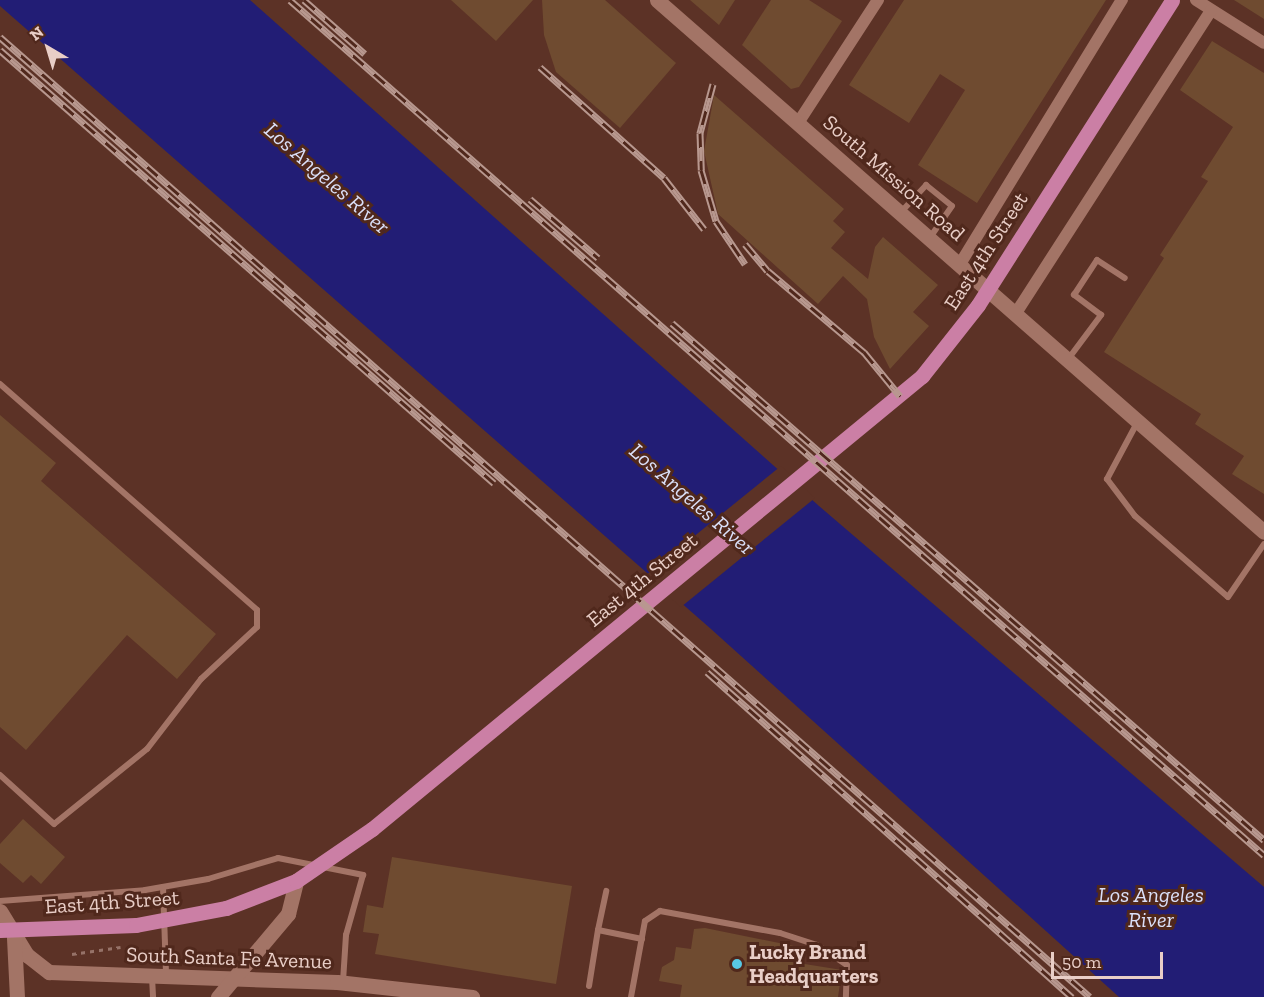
<!DOCTYPE html>
<style>
body{margin:0}
#map{position:relative;width:1264px;height:997px;overflow:hidden;background:#5c3226;font-family:"Zilla Slab",serif}
div>[style]{position:absolute}
.water>*{inset:0;background:#221d75}
.pier>*{inset:0;background:#5c3226}
.building>*{inset:0;background:#6f4b30}
.path>*{height:3px;margin-top:-1.5px;transform-origin:0;background:repeating-linear-gradient(90deg,#967268 0 4.5px,transparent 0 9px)}
.service>*{height:6px;margin:-3px;padding:0 3px;transform-origin:3px;border-radius:3px;background:#a37466}
.minor>*{height:12px;margin:-6px;padding:0 6px;transform-origin:6px;border-radius:6px;background:#a37466}
.tertiary>*{height:15px;margin:-7.5px;padding:0 7.5px;transform-origin:7.5px;border-radius:7.5px;background:#a37466}
.primary>*{height:15px;margin:-7.5px;padding:0 7.5px;transform-origin:7.5px;border-radius:7.5px;background:#cb7fa5}
.rail>*{height:7px;margin-top:-3.5px;transform-origin:0;background:repeating-linear-gradient(90deg,#50281c 0 14px,#b8988f 0 28px);box-sizing:border-box;border-block:2px solid #b8988f}
.dots>*{width:16px;height:16px;translate:-50% -50%;box-sizing:border-box;border:3px solid #50281c;border-radius:50%}
span{translate:-50% -50%;white-space:nowrap;text-align:center;line-height:1.15;-webkit-text-stroke:6px #50281c;paint-order:stroke}
.street-label{font-size:21px;color:#e9cec7}
.poi-label{font-size:21px;color:#e9cec7;font-weight:700}
.left{translate:0 -50%;text-align:left}
.water-label{font-size:22px;color:#dadff8;font-style:italic}
.north{position:absolute;left:18px;top:18px;width:60px;height:60px;-webkit-text-stroke:4px #50281c;paint-order:stroke;rotate:322deg;font-size:16px;font-weight:700;line-height:24px;text-align:center;color:#e9cec7}
.north::after{content:'';display:block;margin:auto;width:21px;height:27px;background:#e9cec7;clip-path:polygon(50% 0,100% 100%,50% 72%,0 100%)}
.scale{position:absolute;left:1051px;top:952px;width:112px;height:27px;box-sizing:border-box;border:3px solid #e9cec7;border-top:0;padding-left:8px;font-size:18px;line-height:21px;white-space:nowrap;color:#e9cec7;-webkit-text-stroke:4px #50281c;paint-order:stroke}
</style>
<div id="map">
<div class="water">
<i style="clip-path:polygon(0 0,250px 0,819px 506px,1264px 887px,1264px 997px,1119px 997px,711px 629px,0 6px)"></i>
</div>
<div class="pier">
<i style="clip-path:polygon(781px 466px,815px 498px,681px 607px,645px 576px)"></i>
</div>
<div class="building">
<i style="clip-path:polygon(451px 0,533px 0,496px 41px)"></i>
<i style="clip-path:polygon(542px 0,605px 0,676px 63px,620px 128px,556px 72px,544px 35px)"></i>
<i style="clip-path:polygon(690px 0,735px 0,719px 25px)"></i>
<i style="clip-path:polygon(771px 0,809px 0,842px 21px,799px 87px,791px 89px,742px 45px)"></i>
<i style="clip-path:polygon(904px 0,1106px 0,977px 203px,918px 165px,965px 90px,940px 74px,909px 123px,849px 85px)"></i>
<i style="clip-path:polygon(1234px 0,1264px 0,1264px 19px)"></i>
<i style="clip-path:polygon(1212px 41px,1264px 73px,1264px 494px,1232px 474px,1244px 456px,1195px 424px,1201px 414px,1104px 352px,1164px 258px,1160px 255px,1208px 181px,1201px 177px,1233px 127px,1180px 90px)"></i>
<i style="clip-path:polygon(714px 95px,844px 209px,833px 221px,845px 232px,831px 248px,868px 279px,875px 247px,883px 237px,938px 285px,913px 312px,929px 326px,890px 369px,874px 337px,867px 299px,843px 276px,818px 304px,718px 214px,704px 151px)"></i>
<i style="clip-path:polygon(0 415px,56px 463px,41px 481px,216px 634px,177px 679px,127px 635px,26px 750px,0 727px)"></i>
<i style="clip-path:polygon(23px 819px,65px 857px,41px 884px,31px 875px,23px 883px,0 863px,0 844px)"></i>
<i style="clip-path:polygon(392px 857px,572px 886px,556px 984px,375px 954px,379px 934px,363px 932px,367px 905px,383px 908px)"></i>
<i style="clip-path:polygon(705px 928px,794px 946px,792px 962px,842px 970px,838px 997px,680px 997px,682px 985px,659px 981px,662px 967px,674px 960px,676px 947px,691px 949px,694px 929px)"></i>
</div>
<div class="path">
<i style="left:72px;top:954px;width:49px;rotate:-8.1deg"></i>
</div>
<div class="service">
<i style="left:901px;top:212px;width:37px;rotate:-47deg"></i>
<i style="left:926px;top:185px;width:33px;rotate:39deg"></i>
<i style="left:952px;top:206px;width:39px;rotate:125deg"></i>
<i style="left:1069px;top:358px;width:54px;rotate:-53.3deg"></i>
<i style="left:1101px;top:315px;width:34px;rotate:-143deg"></i>
<i style="left:1074px;top:295px;width:42px;rotate:-56.7deg"></i>
<i style="left:1097px;top:260px;width:33px;rotate:33deg"></i>
<i style="left:0;top:384px;width:342px;rotate:41.3deg"></i>
<i style="left:257px;top:610px;width:17px;rotate:90deg"></i>
<i style="left:257px;top:627px;width:76px;rotate:137.1deg"></i>
<i style="left:201px;top:679px;width:88px;rotate:127.6deg"></i>
<i style="left:147px;top:749px;width:119px;rotate:141.1deg"></i>
<i style="left:54px;top:824px;width:73px;rotate:-137.8deg"></i>
<i style="left:1138px;top:421px;width:66px;rotate:118.1deg"></i>
<i style="left:1107px;top:479px;width:46px;rotate:52.9deg"></i>
<i style="left:1135px;top:516px;width:123px;rotate:41.1deg"></i>
<i style="left:1228px;top:597px;width:64px;rotate:-55.8deg"></i>
<i style="left:163px;top:887px;width:87px;rotate:88deg"></i>
<i style="left:0;top:901px;width:145px;rotate:-4.3deg"></i>
<i style="left:145px;top:890px;width:64px;rotate:-9.9deg"></i>
<i style="left:208px;top:879px;width:73px;rotate:-16.7deg"></i>
<i style="left:278px;top:858px;width:87px;rotate:11.3deg"></i>
<i style="left:363px;top:875px;width:62px;rotate:105.8deg"></i>
<i style="left:346px;top:935px;width:47px;rotate:93.7deg"></i>
<i style="left:598px;top:930px;width:40px;rotate:-78deg"></i>
<i style="left:152px;top:977px;width:20px;rotate:87deg"></i>
<i style="left:589px;top:986px;width:57px;rotate:-80.9deg"></i>
<i style="left:598px;top:930px;width:45px;rotate:11.6deg"></i>
<i style="left:631px;top:997px;width:77px;rotate:-79.6deg"></i>
<i style="left:645px;top:921px;width:18px;rotate:-34deg"></i>
<i style="left:660px;top:911px;width:122px;rotate:10.4deg"></i>
<i style="left:780px;top:933px;width:39px;rotate:18deg"></i>
<i style="left:817px;top:945px;width:36px;rotate:34deg"></i>
<i style="left:847px;top:965px;width:32px;rotate:92deg"></i>
</div>
<div class="minor">
<i style="left:1196px;top:0;width:80px;rotate:32.3deg"></i>
<i style="left:798px;top:123px;width:147px;rotate:-57deg"></i>
<i style="left:960px;top:264px;width:310px;rotate:-58.5deg"></i>
<i style="left:1016px;top:313px;width:360px;rotate:-57.2deg"></i>
</div>
<div class="tertiary">
<i style="left:657px;top:0;width:807px;rotate:41.23deg"></i>
<i style="left:0;top:911px;width:52px;rotate:58.5deg"></i>
<i style="left:27px;top:955px;width:28px;rotate:38deg"></i>
<i style="left:49px;top:972px;width:288px;rotate:2deg"></i>
<i style="left:337px;top:982px;width:136px;rotate:6.3deg"></i>
<i style="left:14px;top:938px;width:59px;rotate:87.1deg"></i>
<i style="left:218px;top:997px;width:109px;rotate:-49.9deg"></i>
<i style="left:288px;top:914px;width:34px;rotate:-76deg"></i>
</div>
<div class="primary">
<i style="left:0;top:930px;width:136px;rotate:-2.1deg"></i>
<i style="left:136px;top:925px;width:92px;rotate:-10.7deg"></i>
<i style="left:226px;top:908px;width:75px;rotate:-21.1deg"></i>
<i style="left:296px;top:881px;width:92px;rotate:-34.4deg"></i>
<i style="left:372px;top:829px;width:713px;rotate:-39.48deg"></i>
<i style="left:922px;top:376px;width:90px;rotate:-51.7deg"></i>
<i style="left:978px;top:305px;width:361px;rotate:-57.5deg"></i>
</div>
<div class="rail">
<i style="left:290px;top:0;width:1296px;rotate:41.28deg"></i>
<i style="left:304px;top:0;width:81px;rotate:41.5deg"></i>
<i style="left:0;top:37px;width:1452px;rotate:41.37deg"></i>
<i style="left:0;top:50px;width:657px;rotate:41.24deg"></i>
<i style="left:540px;top:67px;width:166px;rotate:41.8deg"></i>
<i style="left:664px;top:178px;width:65px;rotate:51.9deg"></i>
<i style="left:713px;top:84px;width:51px;rotate:104.9deg"></i>
<i style="left:700px;top:133px;width:37px;rotate:88deg"></i>
<i style="left:701px;top:170px;width:53px;rotate:73.6deg"></i>
<i style="left:716px;top:221px;width:52px;rotate:56deg"></i>
<i style="left:530px;top:199px;width:90px;rotate:40.9deg"></i>
<i style="left:745px;top:244px;width:35px;rotate:50deg"></i>
<i style="left:768px;top:271px;width:126px;rotate:40.2deg"></i>
<i style="left:864px;top:352px;width:57px;rotate:50.7deg"></i>
<i style="left:672px;top:323px;width:786px;rotate:41.13deg"></i>
<i style="left:707px;top:672px;width:489px;rotate:41.7deg"></i>
</div>
<div class="dots">
<i style="left:737px;top:964px;background:#58c8e4"></i>
</div>
<div class="street-label">
<span style="left:894px;top:178px;rotate:41deg">South Mission Road</span>
<span style="left:986px;top:251px;rotate:-57deg">East 4th Street</span>
<span style="left:642px;top:580px;rotate:-39deg">East 4th Street</span>
<span style="left:112px;top:902px;rotate:-4deg">East 4th Street</span>
<span style="left:229px;top:958px;rotate:2deg">South Santa Fe Avenue</span>
</div>
<div class="poi-label">
<span class="left" style="left:749px;top:964px">Lucky Brand<br>Headquarters</span>
</div>
<div class="water-label">
<span style="left:327px;top:178px;rotate:41deg">Los Angeles River</span>
<span style="left:692px;top:499px;rotate:41deg">Los Angeles River</span>
<span style="left:1151px;top:907px">Los Angeles<br>River</span>
</div>
<div class="north">N</div>
<div class="scale">50 m</div>
</div>
